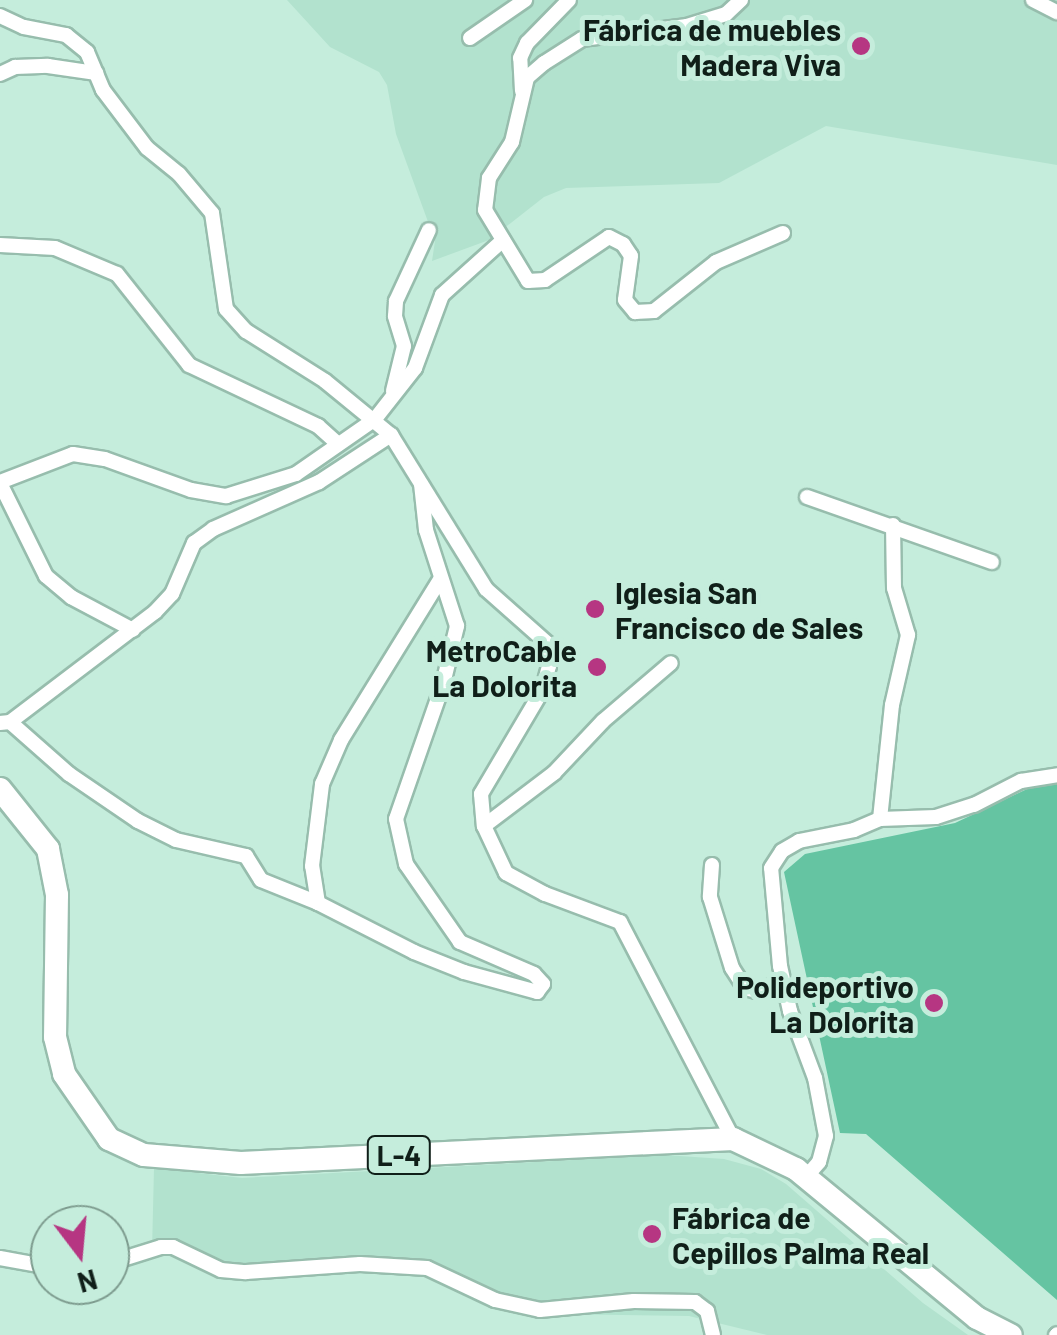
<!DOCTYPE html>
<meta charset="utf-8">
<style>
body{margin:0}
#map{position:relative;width:1057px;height:1335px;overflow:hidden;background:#c5eddc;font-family:Barlow,sans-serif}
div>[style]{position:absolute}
.built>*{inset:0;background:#b2e2ce}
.green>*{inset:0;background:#65c4a2}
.roads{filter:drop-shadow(2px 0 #97bdad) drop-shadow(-2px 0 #97bdad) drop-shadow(0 2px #97bdad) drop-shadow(0 -2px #97bdad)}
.minor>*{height:14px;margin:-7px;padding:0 7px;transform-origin:7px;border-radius:7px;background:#fff}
.primary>*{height:22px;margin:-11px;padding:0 11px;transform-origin:11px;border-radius:11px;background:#fff}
.dots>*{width:28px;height:28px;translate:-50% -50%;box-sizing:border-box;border:5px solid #c5eddc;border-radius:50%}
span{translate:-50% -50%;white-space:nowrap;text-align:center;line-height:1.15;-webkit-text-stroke:10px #c5eddc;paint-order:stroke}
.shield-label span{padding:2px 8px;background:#c5eddc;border:2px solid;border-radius:8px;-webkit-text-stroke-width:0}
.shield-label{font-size:28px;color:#101f19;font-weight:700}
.poi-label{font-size:30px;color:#101f19;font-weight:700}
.right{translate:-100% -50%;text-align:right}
.left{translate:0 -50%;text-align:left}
.north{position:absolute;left:30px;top:1205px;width:100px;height:100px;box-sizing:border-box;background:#c5eddc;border:2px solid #7d9b8e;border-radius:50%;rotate:164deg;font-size:28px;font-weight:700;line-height:40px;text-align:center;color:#101f19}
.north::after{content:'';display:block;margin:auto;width:35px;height:45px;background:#b63682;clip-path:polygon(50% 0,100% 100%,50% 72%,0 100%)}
</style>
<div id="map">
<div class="built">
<i style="clip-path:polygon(287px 0,1057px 0,1057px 165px,826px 126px,719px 183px,566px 188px,544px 197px,489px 240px,432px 261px,435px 241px,396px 134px,387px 85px,379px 72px,330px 47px)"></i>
<i style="clip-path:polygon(665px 1155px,724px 1159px,761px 1169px,786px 1184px,923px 1303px,968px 1335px,767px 1335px,689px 1316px,555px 1314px,527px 1309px,430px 1269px,234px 1272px,193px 1255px,152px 1251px,154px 1168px,242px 1178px)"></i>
</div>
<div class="green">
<i style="clip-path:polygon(1057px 775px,1057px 1300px,866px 1134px,840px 1133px,784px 872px,805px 854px,955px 823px)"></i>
</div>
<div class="roads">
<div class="minor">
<i style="left:741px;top:0;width:21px;rotate:137deg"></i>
<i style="left:726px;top:14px;width:41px;rotate:162.9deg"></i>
<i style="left:687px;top:26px;width:106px;rotate:172.9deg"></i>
<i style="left:582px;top:39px;width:45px;rotate:147.7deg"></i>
<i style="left:544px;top:63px;width:23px;rotate:139deg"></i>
<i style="left:527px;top:78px;width:66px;rotate:103.2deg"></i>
<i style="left:512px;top:142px;width:43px;rotate:122.6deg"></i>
<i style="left:489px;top:178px;width:32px;rotate:97deg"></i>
<i style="left:485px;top:210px;width:83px;rotate:58.8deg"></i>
<i style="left:528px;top:281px;width:17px;rotate:-3deg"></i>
<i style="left:545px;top:280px;width:77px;rotate:-33.9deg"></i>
<i style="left:609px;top:237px;width:16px;rotate:27deg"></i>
<i style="left:623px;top:244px;width:14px;rotate:56deg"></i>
<i style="left:631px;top:256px;width:44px;rotate:97.8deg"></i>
<i style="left:625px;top:300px;width:16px;rotate:50deg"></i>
<i style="left:635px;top:312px;width:19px;rotate:-3deg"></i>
<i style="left:654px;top:311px;width:79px;rotate:-38.3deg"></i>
<i style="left:716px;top:262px;width:73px;rotate:-23.4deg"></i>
<i style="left:1033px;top:0;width:27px;rotate:27deg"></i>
<i style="left:0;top:16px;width:26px;rotate:25deg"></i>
<i style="left:24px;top:27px;width:43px;rotate:10.8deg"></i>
<i style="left:66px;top:35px;width:27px;rotate:39deg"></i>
<i style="left:87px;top:52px;width:41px;rotate:67.2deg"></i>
<i style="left:103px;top:90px;width:73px;rotate:52.8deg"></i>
<i style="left:147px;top:148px;width:41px;rotate:39.1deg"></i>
<i style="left:179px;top:174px;width:51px;rotate:49.8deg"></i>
<i style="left:212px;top:213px;width:97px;rotate:81.7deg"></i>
<i style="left:226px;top:309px;width:30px;rotate:48deg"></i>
<i style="left:246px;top:331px;width:93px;rotate:32.3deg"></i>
<i style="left:325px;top:381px;width:85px;rotate:39.3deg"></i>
<i style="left:391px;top:435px;width:181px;rotate:58.3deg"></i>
<i style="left:486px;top:589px;width:81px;rotate:41.5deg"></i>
<i style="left:547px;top:643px;width:23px;rotate:85deg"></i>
<i style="left:549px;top:666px;width:24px;rotate:105deg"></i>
<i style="left:543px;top:689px;width:122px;rotate:120.6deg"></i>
<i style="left:481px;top:794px;width:32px;rotate:85deg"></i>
<i style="left:484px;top:826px;width:52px;rotate:64.9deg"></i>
<i style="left:506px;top:873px;width:44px;rotate:28.3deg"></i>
<i style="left:545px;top:894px;width:80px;rotate:20.5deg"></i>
<i style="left:620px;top:922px;width:245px;rotate:62.5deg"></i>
<i style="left:470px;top:38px;width:67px;rotate:-34.6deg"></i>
<i style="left:0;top:74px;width:17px;rotate:-25deg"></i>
<i style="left:15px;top:67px;width:33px;rotate:-2deg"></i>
<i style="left:48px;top:66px;width:49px;rotate:8.3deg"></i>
<i style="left:522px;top:91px;width:33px;rotate:-93deg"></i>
<i style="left:520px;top:58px;width:17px;rotate:-65deg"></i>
<i style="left:527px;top:43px;width:60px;rotate:-45.7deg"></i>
<i style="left:0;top:245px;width:55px;rotate:3.1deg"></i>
<i style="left:55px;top:248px;width:67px;rotate:22.8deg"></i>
<i style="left:117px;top:274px;width:116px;rotate:51.6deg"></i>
<i style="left:189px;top:365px;width:143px;rotate:25.3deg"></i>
<i style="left:318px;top:426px;width:27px;rotate:42deg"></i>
<i style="left:393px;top:391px;width:46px;rotate:-76.3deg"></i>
<i style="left:404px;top:346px;width:31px;rotate:-107deg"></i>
<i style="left:395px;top:316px;width:15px;rotate:-86deg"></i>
<i style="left:396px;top:301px;width:78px;rotate:-65.1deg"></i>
<i style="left:0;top:482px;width:78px;rotate:-21deg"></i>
<i style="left:73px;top:454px;width:32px;rotate:9deg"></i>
<i style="left:105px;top:459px;width:91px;rotate:19.8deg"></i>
<i style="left:191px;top:490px;width:36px;rotate:10deg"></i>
<i style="left:226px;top:496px;width:73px;rotate:-17.4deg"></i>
<i style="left:296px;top:474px;width:96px;rotate:-34.8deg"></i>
<i style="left:375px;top:419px;width:65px;rotate:-51.9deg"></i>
<i style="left:415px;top:368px;width:78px;rotate:-69.7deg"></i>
<i style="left:442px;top:295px;width:82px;rotate:-42deg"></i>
<i style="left:0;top:483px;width:104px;rotate:63.7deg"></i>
<i style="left:46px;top:576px;width:33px;rotate:40deg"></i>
<i style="left:71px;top:597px;width:70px;rotate:28deg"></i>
<i style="left:807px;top:497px;width:196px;rotate:19.4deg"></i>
<i style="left:10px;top:722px;width:79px;rotate:41.4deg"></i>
<i style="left:69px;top:774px;width:83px;rotate:34.3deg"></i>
<i style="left:138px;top:821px;width:42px;rotate:26.6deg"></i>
<i style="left:176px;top:840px;width:72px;rotate:12.9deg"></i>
<i style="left:246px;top:856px;width:28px;rotate:58deg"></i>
<i style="left:261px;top:880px;width:61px;rotate:22deg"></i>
<i style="left:318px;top:903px;width:108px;rotate:27deg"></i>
<i style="left:414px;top:952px;width:54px;rotate:21.8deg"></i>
<i style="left:464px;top:972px;width:76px;rotate:15.3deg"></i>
<i style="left:537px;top:992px;width:10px;rotate:-53deg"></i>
<i style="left:543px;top:984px;width:13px;rotate:-132deg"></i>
<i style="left:534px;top:974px;width:81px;rotate:-156.6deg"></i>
<i style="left:460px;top:942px;width:95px;rotate:-124.7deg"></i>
<i style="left:406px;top:864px;width:46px;rotate:-102.5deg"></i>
<i style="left:396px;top:819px;width:143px;rotate:-70.8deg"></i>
<i style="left:443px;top:684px;width:60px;rotate:-76.4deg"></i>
<i style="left:457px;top:626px;width:101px;rotate:-107.9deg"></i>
<i style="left:426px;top:530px;width:46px;rotate:-96.2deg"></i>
<i style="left:0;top:723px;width:10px;rotate:-6deg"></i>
<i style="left:10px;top:722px;width:182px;rotate:-37.2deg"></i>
<i style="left:155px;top:612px;width:25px;rotate:-47deg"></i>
<i style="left:172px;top:594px;width:56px;rotate:-66.7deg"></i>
<i style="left:194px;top:543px;width:24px;rotate:-36deg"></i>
<i style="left:213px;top:529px;width:116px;rotate:-23.9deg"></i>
<i style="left:319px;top:482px;width:86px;rotate:-33.1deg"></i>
<i style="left:880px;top:819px;width:115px;rotate:-84deg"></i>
<i style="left:892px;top:705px;width:72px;rotate:-77.1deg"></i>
<i style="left:908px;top:635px;width:49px;rotate:-106.6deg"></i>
<i style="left:894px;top:588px;width:63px;rotate:-90.9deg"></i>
<i style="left:484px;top:826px;width:88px;rotate:-37.1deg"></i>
<i style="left:554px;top:773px;width:71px;rotate:-46.7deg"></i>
<i style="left:603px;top:721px;width:89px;rotate:-40.5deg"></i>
<i style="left:712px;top:865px;width:32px;rotate:94deg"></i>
<i style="left:710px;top:897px;width:74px;rotate:72.8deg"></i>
<i style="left:732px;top:968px;width:24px;rotate:57deg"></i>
<i style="left:745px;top:988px;width:11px;rotate:15deg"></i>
<i style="left:756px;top:991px;width:29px;rotate:-18deg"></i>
<i style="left:318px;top:903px;width:37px;rotate:-99deg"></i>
<i style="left:312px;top:866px;width:83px;rotate:-83deg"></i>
<i style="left:322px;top:784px;width:48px;rotate:-66.6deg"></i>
<i style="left:341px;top:740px;width:188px;rotate:-58.3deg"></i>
<i style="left:806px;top:1177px;width:20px;rotate:-49deg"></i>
<i style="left:819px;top:1162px;width:27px;rotate:-75deg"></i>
<i style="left:826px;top:1136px;width:59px;rotate:-100.7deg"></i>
<i style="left:815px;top:1078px;width:72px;rotate:-110.5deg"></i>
<i style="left:790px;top:1011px;width:46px;rotate:-102.5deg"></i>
<i style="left:780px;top:966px;width:98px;rotate:-95.2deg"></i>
<i style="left:771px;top:868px;width:20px;rotate:-57deg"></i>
<i style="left:782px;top:851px;width:20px;rotate:-30deg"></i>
<i style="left:799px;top:841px;width:56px;rotate:-11.3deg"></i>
<i style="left:854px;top:830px;width:28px;rotate:-23deg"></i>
<i style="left:880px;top:819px;width:56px;rotate:-2deg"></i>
<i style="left:936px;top:817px;width:40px;rotate:-18deg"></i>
<i style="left:974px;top:805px;width:53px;rotate:-27.1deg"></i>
<i style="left:1021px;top:781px;width:36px;rotate:-9deg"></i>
<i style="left:0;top:1258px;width:51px;rotate:10.2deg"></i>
<i style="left:110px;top:1263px;width:53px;rotate:-17.4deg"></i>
<i style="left:161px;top:1247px;width:12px"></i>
<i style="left:173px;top:1247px;width:53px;rotate:25.6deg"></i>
<i style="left:221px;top:1270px;width:25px;rotate:5deg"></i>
<i style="left:246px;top:1272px;width:114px;rotate:-4deg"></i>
<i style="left:360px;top:1264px;width:67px;rotate:3.4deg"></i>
<i style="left:427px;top:1268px;width:75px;rotate:25.2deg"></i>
<i style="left:495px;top:1300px;width:46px;rotate:12.5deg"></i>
<i style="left:540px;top:1310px;width:94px;rotate:-5.5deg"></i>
<i style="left:634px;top:1301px;width:61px;rotate:0.9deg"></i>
<i style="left:695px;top:1302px;width:15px;rotate:37deg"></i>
<i style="left:707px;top:1311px;width:25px;rotate:76deg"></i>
<i style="left:1056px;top:1335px;width:1px;rotate:-45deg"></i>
</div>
<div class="primary">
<i style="left:0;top:789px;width:77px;rotate:51.3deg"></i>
<i style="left:48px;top:849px;width:47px;rotate:78.9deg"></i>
<i style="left:57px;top:895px;width:142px;rotate:90.8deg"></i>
<i style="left:55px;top:1037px;width:38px;rotate:76deg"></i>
<i style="left:64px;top:1074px;width:79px;rotate:55.3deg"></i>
<i style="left:109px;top:1139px;width:38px;rotate:25deg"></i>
<i style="left:144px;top:1155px;width:97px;rotate:4.7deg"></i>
<i style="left:241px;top:1163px;width:493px;rotate:-2.8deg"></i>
<i style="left:733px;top:1139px;width:70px;rotate:25.5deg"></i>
<i style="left:796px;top:1169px;width:234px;rotate:39.5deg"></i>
<i style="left:977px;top:1318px;width:38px;rotate:27deg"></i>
</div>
</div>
<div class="dots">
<i style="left:861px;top:46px;background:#b63682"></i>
<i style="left:595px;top:609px;background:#b63682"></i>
<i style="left:597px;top:667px;background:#b63682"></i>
<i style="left:934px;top:1003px;background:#b63682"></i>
<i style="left:652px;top:1234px;background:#b63682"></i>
</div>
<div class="shield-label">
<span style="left:399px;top:1155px">L-4</span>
</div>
<div class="poi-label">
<span class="right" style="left:841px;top:46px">Fábrica de muebles<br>Madera Viva</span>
<span class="left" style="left:615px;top:609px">Iglesia San<br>Francisco de Sales</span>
<span class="right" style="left:577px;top:667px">MetroCable<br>La Dolorita</span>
<span class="right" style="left:914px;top:1003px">Polideportivo<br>La Dolorita</span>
<span class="left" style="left:672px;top:1234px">Fábrica de<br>Cepillos Palma Real</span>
</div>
<div class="north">N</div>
</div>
